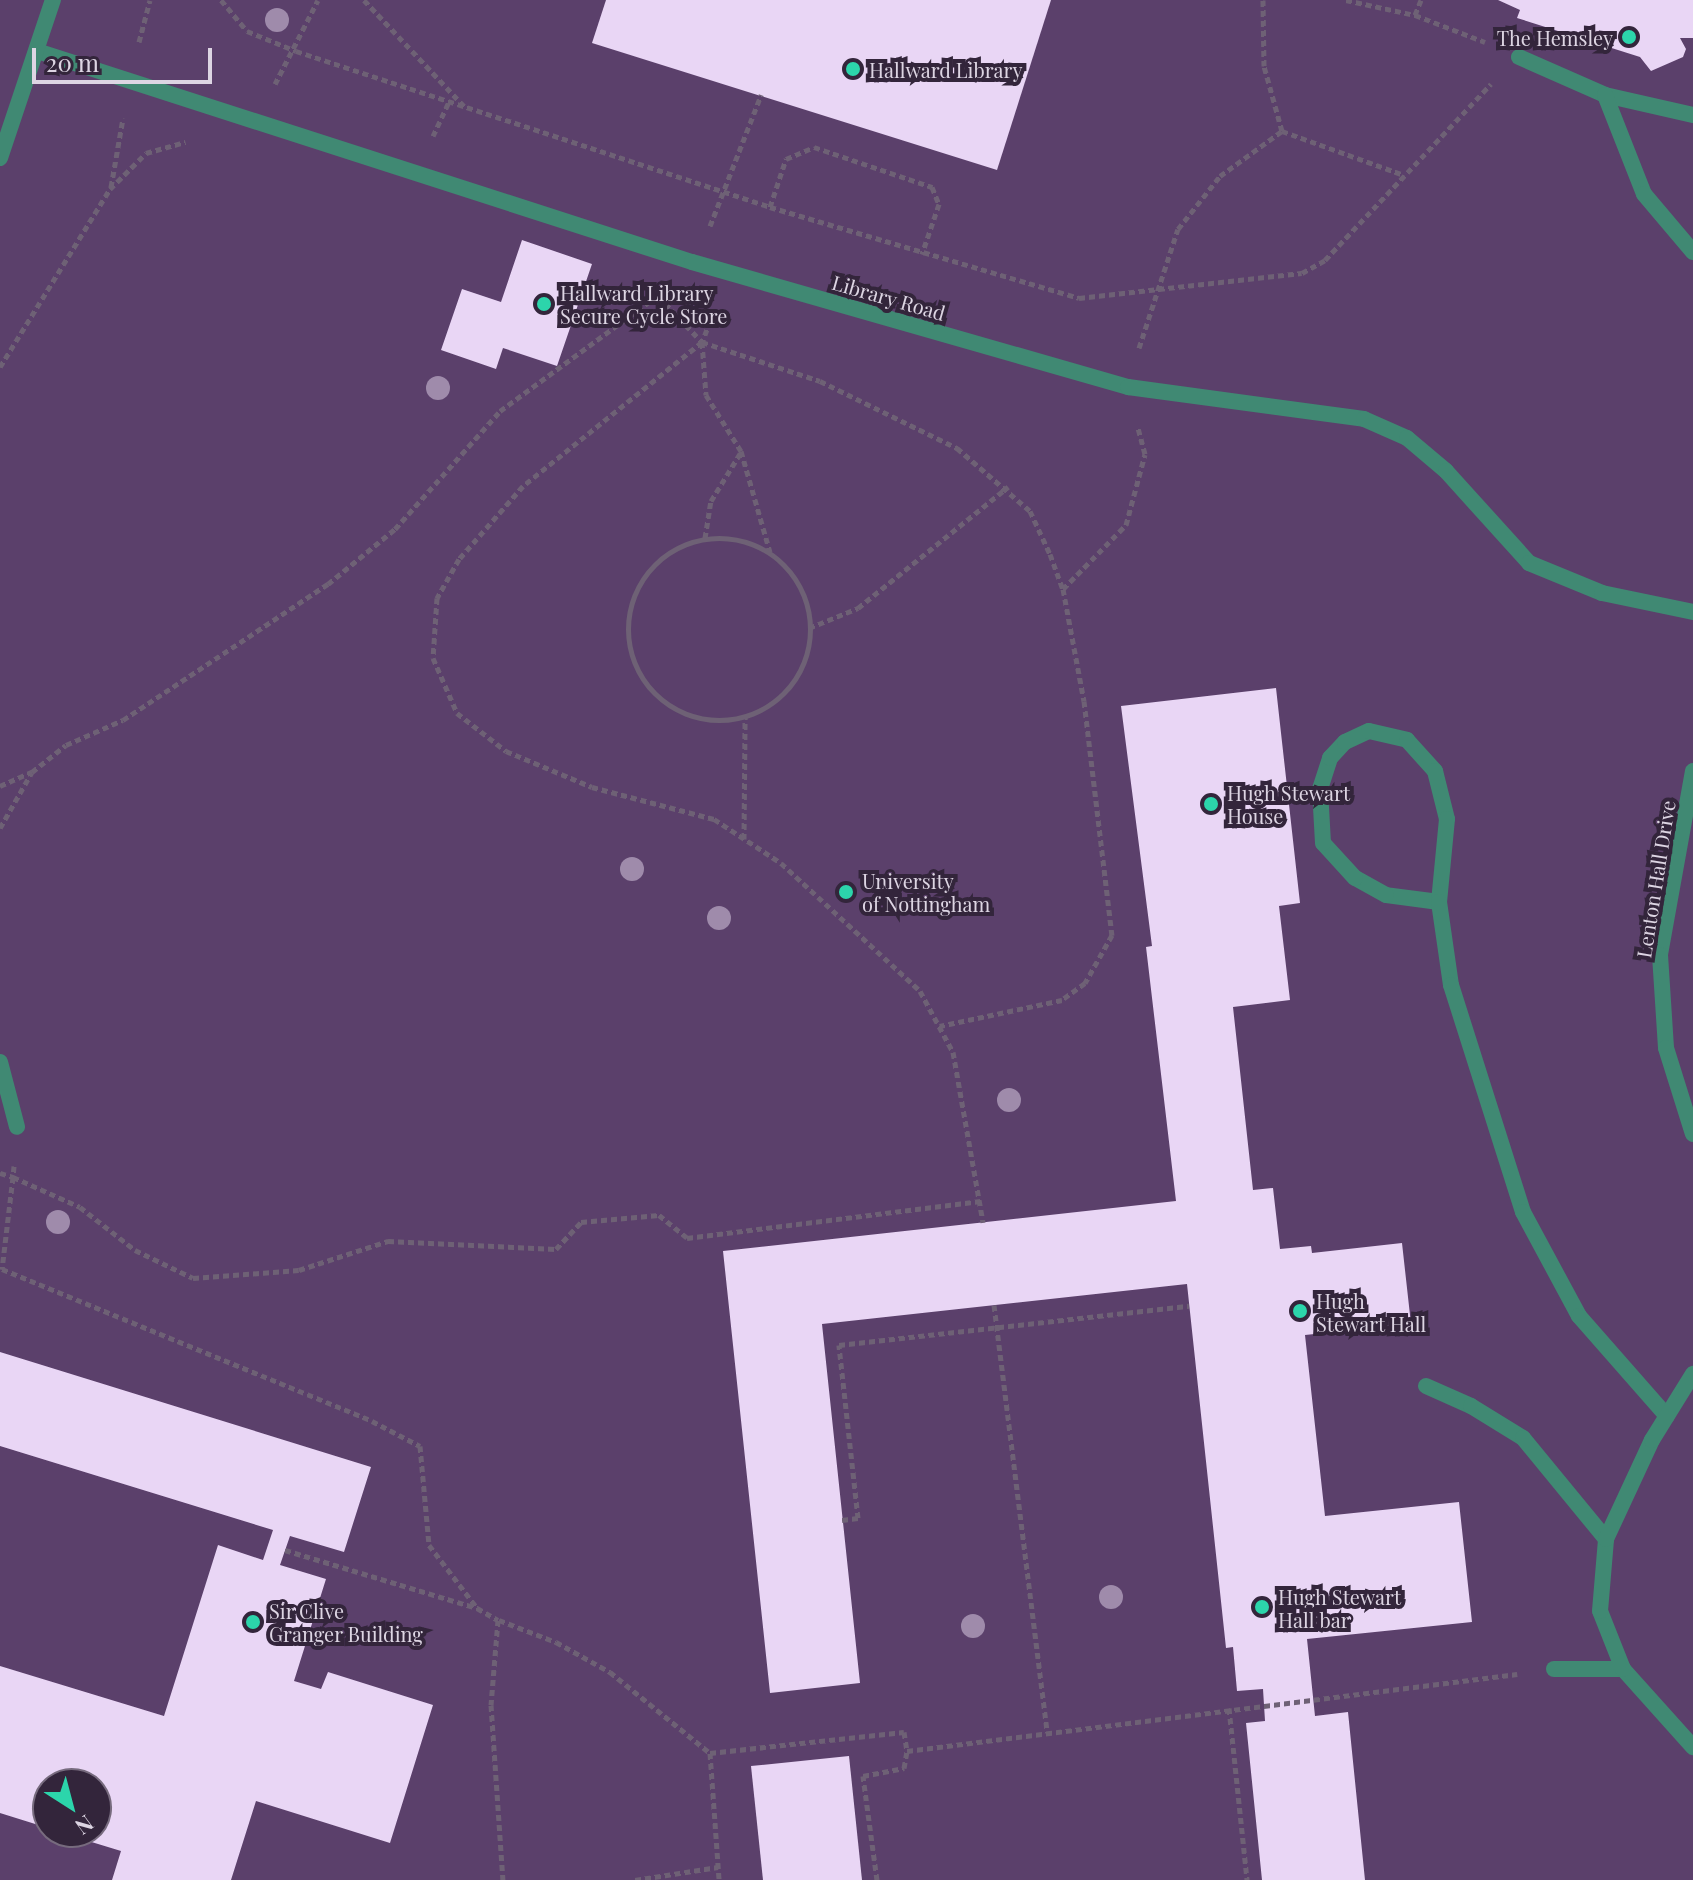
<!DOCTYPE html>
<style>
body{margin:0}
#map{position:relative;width:1693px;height:1880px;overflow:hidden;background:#3d2f45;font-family:"Playfair Display",serif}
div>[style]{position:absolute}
.green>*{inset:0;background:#5b406b}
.building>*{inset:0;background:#e9d6f5}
.path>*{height:5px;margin-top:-2.5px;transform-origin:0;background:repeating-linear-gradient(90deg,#6e6175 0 6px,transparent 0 10px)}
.path>.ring{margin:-2.5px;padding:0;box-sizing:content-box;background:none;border:5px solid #6e6175;border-radius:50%}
.service>*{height:16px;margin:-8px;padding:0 8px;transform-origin:8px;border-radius:8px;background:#408973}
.minor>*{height:16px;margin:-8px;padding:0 8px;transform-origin:8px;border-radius:8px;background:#408973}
.tertiary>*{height:16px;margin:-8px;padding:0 8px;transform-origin:8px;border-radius:8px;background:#408973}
.trees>*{width:24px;height:24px;margin:-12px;border-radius:50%;background:#9f8bab}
.dots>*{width:22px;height:22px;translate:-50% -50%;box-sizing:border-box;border:4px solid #33253b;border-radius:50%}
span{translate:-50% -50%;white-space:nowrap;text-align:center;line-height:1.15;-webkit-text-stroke:8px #33253b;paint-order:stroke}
.poi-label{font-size:20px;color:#ddd5e3}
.right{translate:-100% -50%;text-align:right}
.left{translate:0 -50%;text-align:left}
.street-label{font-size:20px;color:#ddd5e3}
.north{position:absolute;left:32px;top:1768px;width:80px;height:80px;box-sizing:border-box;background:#33253b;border:2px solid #776b7e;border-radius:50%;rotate:144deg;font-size:22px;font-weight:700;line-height:32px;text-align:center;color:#ddd5e3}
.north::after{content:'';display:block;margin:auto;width:28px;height:36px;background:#2cd5ab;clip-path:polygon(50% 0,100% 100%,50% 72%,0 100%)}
.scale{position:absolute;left:32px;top:48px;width:180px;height:36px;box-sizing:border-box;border:4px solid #ddd5e3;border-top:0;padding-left:10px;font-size:24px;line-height:28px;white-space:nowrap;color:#ddd5e3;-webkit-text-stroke:6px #33253b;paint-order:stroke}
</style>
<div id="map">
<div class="green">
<i style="clip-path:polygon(evenodd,0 0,1693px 0,1693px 1880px,0 1880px,0 0,48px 1784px,96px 1784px,96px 1832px,48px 1832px,48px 1784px)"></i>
</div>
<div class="building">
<i style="clip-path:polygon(606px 0,1051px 0,997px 170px,592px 43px)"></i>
<i style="clip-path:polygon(1498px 0,1693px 0,1693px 38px,1680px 38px,1686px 49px,1683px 57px,1651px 71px,1640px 57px,1517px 18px,1520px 10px)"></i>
<i style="clip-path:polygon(522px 240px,592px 264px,557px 366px,503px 348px,496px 369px,441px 350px,462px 289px,501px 302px)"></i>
<i style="clip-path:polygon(1276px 688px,1300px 903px,1279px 906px,1290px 1000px,1233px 1007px,1253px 1190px,1273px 1188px,1280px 1249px,1311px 1246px,1312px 1253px,1402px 1243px,1411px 1324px,1305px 1335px,1325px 1516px,1459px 1502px,1472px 1622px,1307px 1639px,1315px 1716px,1348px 1712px,1365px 1880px,1262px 1880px,1246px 1723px,1265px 1721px,1263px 1689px,1237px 1691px,1233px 1647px,1226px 1648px,1187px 1284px,822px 1324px,860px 1683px,770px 1693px,723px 1251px,1176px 1201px,1146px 947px,1152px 946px,1121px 706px)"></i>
<i style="clip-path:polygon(0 1352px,371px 1467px,344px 1552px,290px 1536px,280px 1565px,326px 1579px,294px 1681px,321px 1689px,328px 1672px,433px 1705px,390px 1843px,256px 1801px,231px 1880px,112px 1880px,121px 1851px,62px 1833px,96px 1832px,96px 1784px,48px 1784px,48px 1828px,0 1813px,0 1666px,164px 1716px,218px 1545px,263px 1560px,273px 1530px,0 1446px)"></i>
<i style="clip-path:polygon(849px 1756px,862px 1880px,763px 1880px,751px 1766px)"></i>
</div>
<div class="path">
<i style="left:221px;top:0;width:40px;rotate:50deg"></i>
<i style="left:247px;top:31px;width:53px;rotate:22.2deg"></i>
<i style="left:296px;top:51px;width:499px;rotate:18.2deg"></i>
<i style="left:770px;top:207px;width:322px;rotate:16.4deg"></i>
<i style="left:1079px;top:298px;width:224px;rotate:-6.4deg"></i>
<i style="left:1302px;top:273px;width:26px;rotate:-29deg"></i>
<i style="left:1325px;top:260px;width:242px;rotate:-46.7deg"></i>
<i style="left:364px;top:0;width:147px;rotate:46.7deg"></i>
<i style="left:1346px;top:0;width:71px;rotate:12.3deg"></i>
<i style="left:1421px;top:0;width:16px;rotate:112deg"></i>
<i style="left:1415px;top:15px;width:75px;rotate:21.1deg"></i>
<i style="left:139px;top:42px;width:43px;rotate:-75.3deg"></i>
<i style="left:275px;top:84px;width:94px;rotate:-62.9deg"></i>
<i style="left:1282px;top:131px;width:130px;rotate:19.8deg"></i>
<i style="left:433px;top:136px;width:38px;rotate:-65deg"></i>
<i style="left:111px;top:187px;width:70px;rotate:-80.1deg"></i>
<i style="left:770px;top:207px;width:51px;rotate:-71.6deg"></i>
<i style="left:786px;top:159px;width:30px;rotate:-23deg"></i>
<i style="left:814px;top:147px;width:125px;rotate:18.7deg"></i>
<i style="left:932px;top:187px;width:18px;rotate:68deg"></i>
<i style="left:939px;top:204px;width:53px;rotate:108.8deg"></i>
<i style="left:710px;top:226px;width:141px;rotate:-68.7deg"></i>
<i style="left:658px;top:296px;width:64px;rotate:46.3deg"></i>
<i style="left:702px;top:342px;width:124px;rotate:18.3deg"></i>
<i style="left:820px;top:381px;width:153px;rotate:26.1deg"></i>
<i style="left:957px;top:448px;width:96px;rotate:40.8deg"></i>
<i style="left:1030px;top:511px;width:47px;rotate:65.1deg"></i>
<i style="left:1050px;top:554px;width:37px;rotate:70deg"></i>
<i style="left:1063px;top:589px;width:114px;rotate:79.4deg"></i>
<i style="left:1084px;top:701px;width:236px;rotate:83.2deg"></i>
<i style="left:1112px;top:935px;width:55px;rotate:119.4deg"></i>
<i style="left:1085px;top:983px;width:29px;rotate:144deg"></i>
<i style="left:1062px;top:1000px;width:125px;rotate:168deg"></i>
<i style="left:714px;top:311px;width:33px;rotate:111deg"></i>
<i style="left:702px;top:342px;width:230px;rotate:141.2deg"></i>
<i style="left:523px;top:486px;width:97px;rotate:131.2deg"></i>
<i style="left:459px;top:559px;width:45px;rotate:119.4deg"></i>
<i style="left:437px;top:598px;width:60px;rotate:93.8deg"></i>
<i style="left:433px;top:658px;width:60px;rotate:66.4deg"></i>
<i style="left:457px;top:713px;width:62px;rotate:37.8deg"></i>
<i style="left:506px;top:751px;width:93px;rotate:22.7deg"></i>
<i style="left:592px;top:787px;width:126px;rotate:14.7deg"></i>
<i style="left:714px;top:819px;width:80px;rotate:33.3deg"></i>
<i style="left:781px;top:863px;width:189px;rotate:42.6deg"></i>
<i style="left:920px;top:991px;width:69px;rotate:61.6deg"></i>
<i style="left:953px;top:1052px;width:173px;rotate:80deg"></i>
<i style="left:702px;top:342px;width:53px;rotate:85.7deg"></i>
<i style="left:706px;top:395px;width:66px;rotate:58deg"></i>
<i style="left:741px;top:451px;width:105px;rotate:74deg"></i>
<i style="left:1139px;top:348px;width:125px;rotate:-71.9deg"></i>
<i style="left:1178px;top:229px;width:68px;rotate:-51.6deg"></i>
<i style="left:1220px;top:176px;width:77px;rotate:-36deg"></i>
<i style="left:1282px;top:131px;width:67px;rotate:-105.5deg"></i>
<i style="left:1264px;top:66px;width:66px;rotate:-90.9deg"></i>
<i style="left:0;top:367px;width:209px;rotate:-58.3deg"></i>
<i style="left:110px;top:189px;width:51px;rotate:-45deg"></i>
<i style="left:146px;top:153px;width:41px;rotate:-15.8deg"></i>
<i class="ring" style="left:628px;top:538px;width:177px;height:177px"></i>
<i style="left:705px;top:538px;width:37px;rotate:-81deg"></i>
<i style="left:711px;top:501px;width:57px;rotate:-58.5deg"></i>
<i style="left:1063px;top:589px;width:90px;rotate:-45.5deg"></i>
<i style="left:1126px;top:525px;width:73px;rotate:-75deg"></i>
<i style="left:1145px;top:454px;width:28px;rotate:-105deg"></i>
<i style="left:809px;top:628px;width:53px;rotate:-22.2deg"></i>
<i style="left:858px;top:608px;width:193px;rotate:-38.9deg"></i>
<i style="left:0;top:786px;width:35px;rotate:-24deg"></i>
<i style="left:0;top:828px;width:64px;rotate:-60.3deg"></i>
<i style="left:32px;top:772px;width:43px;rotate:-38.5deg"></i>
<i style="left:66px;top:745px;width:62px;rotate:-23.7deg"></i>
<i style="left:123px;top:720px;width:246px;rotate:-33.6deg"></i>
<i style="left:328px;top:584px;width:87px;rotate:-39.4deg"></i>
<i style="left:395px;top:529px;width:158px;rotate:-48.3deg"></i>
<i style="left:500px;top:411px;width:198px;rotate:-36.2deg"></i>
<i style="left:744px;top:839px;width:122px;rotate:-89.5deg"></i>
<i style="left:14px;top:1166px;width:11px;rotate:95deg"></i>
<i style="left:13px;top:1177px;width:73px;rotate:24.1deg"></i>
<i style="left:80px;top:1207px;width:70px;rotate:38deg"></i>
<i style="left:135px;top:1250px;width:64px;rotate:25.8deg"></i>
<i style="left:193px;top:1278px;width:106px;rotate:-4.3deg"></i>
<i style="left:299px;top:1270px;width:94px;rotate:-18deg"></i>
<i style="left:388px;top:1241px;width:168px;rotate:2.7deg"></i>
<i style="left:556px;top:1249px;width:37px;rotate:-47deg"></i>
<i style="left:581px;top:1222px;width:78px;rotate:-5.1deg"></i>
<i style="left:659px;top:1215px;width:36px;rotate:39deg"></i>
<i style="left:687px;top:1238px;width:296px;rotate:-7.2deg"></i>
<i style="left:0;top:1173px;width:14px;rotate:17deg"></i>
<i style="left:13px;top:1177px;width:93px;rotate:96.8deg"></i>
<i style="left:2px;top:1269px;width:400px;rotate:22.3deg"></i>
<i style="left:372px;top:1421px;width:54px;rotate:27.5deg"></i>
<i style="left:420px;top:1446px;width:99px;rotate:84.8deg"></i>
<i style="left:429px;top:1545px;width:79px;rotate:52.7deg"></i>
<i style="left:994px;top:1305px;width:431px;rotate:82.9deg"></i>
<i style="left:842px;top:1520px;width:16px;rotate:-7deg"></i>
<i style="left:858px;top:1518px;width:174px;rotate:-96.3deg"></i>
<i style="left:839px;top:1345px;width:352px;rotate:-6.4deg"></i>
<i style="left:285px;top:1550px;width:201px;rotate:16.8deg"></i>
<i style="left:477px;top:1608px;width:24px;rotate:30deg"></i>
<i style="left:498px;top:1620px;width:85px;rotate:94.7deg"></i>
<i style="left:491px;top:1705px;width:175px;rotate:86.1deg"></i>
<i style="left:499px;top:1620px;width:61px;rotate:21.1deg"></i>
<i style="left:556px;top:1642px;width:62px;rotate:29.1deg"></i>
<i style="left:610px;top:1672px;width:129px;rotate:39deg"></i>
<i style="left:710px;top:1753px;width:127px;rotate:85.9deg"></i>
<i style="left:1229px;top:1708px;width:173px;rotate:84deg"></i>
<i style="left:710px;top:1753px;width:195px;rotate:-6.2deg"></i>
<i style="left:904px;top:1732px;width:19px;rotate:81deg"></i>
<i style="left:907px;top:1751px;width:615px;rotate:-7.19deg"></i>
<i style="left:635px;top:1880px;width:84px;rotate:-8.9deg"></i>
<i style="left:877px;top:1880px;width:105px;rotate:-97.7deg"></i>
<i style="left:863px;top:1776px;width:42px;rotate:-11deg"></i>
<i style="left:904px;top:1768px;width:17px;rotate:-80deg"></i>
</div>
<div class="service">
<i style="left:1519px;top:57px;width:94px;rotate:23.8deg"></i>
<i style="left:1605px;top:95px;width:90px;rotate:12.8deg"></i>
<i style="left:1605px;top:95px;width:106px;rotate:68.5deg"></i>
<i style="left:1644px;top:194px;width:76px;rotate:49.8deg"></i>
<i style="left:1439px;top:902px;width:53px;rotate:-172.5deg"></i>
<i style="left:1386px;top:895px;width:35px;rotate:-151deg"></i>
<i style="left:1355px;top:878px;width:47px;rotate:-132.4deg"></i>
<i style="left:1323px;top:843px;width:54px;rotate:-93.2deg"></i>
<i style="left:1320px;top:789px;width:33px;rotate:-72deg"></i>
<i style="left:1330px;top:758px;width:22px;rotate:-47deg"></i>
<i style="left:1345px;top:742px;width:26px;rotate:-25deg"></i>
<i style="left:1369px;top:731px;width:39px;rotate:13deg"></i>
<i style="left:1407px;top:740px;width:42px;rotate:47.9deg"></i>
<i style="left:1435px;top:771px;width:49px;rotate:76deg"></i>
<i style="left:1447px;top:819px;width:83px;rotate:95.5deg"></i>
<i style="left:1439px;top:902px;width:84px;rotate:81.8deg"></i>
<i style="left:1451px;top:985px;width:238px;rotate:72.4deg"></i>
<i style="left:1523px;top:1212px;width:118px;rotate:61.7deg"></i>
<i style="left:1579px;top:1316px;width:133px;rotate:48.7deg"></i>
<i style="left:0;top:1062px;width:67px;rotate:75.3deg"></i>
<i style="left:1426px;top:1386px;width:49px;rotate:24deg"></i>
<i style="left:1471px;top:1406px;width:61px;rotate:31.6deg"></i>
<i style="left:1523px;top:1438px;width:131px;rotate:50.6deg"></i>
<i style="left:1554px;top:1669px;width:69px"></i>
<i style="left:1623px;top:1669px;width:105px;rotate:48.1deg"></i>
<i style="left:1623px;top:1669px;width:62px;rotate:-111.6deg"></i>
<i style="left:1600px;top:1611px;width:72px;rotate:-85.2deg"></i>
<i style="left:1606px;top:1539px;width:109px;rotate:-65.1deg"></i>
<i style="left:1652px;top:1440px;width:78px;rotate:-58.2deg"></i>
</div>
<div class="minor">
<i style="left:37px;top:51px;width:688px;rotate:17.86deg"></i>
<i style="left:692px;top:262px;width:454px;rotate:16deg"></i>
<i style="left:1128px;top:387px;width:238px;rotate:7.7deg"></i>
<i style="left:1364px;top:419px;width:47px;rotate:23.8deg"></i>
<i style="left:1407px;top:438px;width:51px;rotate:40.2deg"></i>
<i style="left:1446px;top:471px;width:124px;rotate:47.9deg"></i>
<i style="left:1529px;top:563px;width:79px;rotate:22.3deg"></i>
<i style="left:1602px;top:593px;width:93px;rotate:11.8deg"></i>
<i style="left:1693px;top:771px;width:187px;rotate:100.2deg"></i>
<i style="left:1660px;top:955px;width:93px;rotate:86.3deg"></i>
<i style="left:1666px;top:1048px;width:90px;rotate:72.6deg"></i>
</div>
<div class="tertiary">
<i style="left:0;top:158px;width:167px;rotate:-71.5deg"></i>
</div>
<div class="trees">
<i style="left:277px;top:20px"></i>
<i style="left:438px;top:388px"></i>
<i style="left:632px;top:869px"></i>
<i style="left:719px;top:918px"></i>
<i style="left:1009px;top:1100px"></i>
<i style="left:58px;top:1222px"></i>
<i style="left:1111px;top:1597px"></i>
<i style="left:973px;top:1626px"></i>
</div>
<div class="dots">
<i style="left:1629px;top:37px;background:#2cd5ab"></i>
<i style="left:853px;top:69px;background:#2cd5ab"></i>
<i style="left:544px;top:304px;background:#2cd5ab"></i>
<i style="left:1211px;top:804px;background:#2cd5ab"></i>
<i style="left:846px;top:892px;background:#2cd5ab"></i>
<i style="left:1300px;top:1311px;background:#2cd5ab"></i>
<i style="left:1262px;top:1607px;background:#2cd5ab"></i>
<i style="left:253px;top:1622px;background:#2cd5ab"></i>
</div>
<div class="poi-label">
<span class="right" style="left:1613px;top:37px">The Hemsley</span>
<span class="left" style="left:869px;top:69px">Hallward Library</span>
<span class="left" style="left:560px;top:304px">Hallward Library<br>Secure Cycle Store</span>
<span class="left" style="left:1227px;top:804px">Hugh Stewart<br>House</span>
<span class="left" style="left:862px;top:892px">University<br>of Nottingham</span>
<span class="left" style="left:1316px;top:1312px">Hugh<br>Stewart Hall</span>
<span class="left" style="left:1278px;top:1608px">Hugh Stewart<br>Hall bar</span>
<span class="left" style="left:269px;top:1622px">Sir Clive<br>Granger Building</span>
</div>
<div class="street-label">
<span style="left:889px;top:297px;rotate:16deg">Library Road</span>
<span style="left:1655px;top:879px;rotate:-81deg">Lenton Hall Drive</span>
</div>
<div class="north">N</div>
<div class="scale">20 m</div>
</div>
